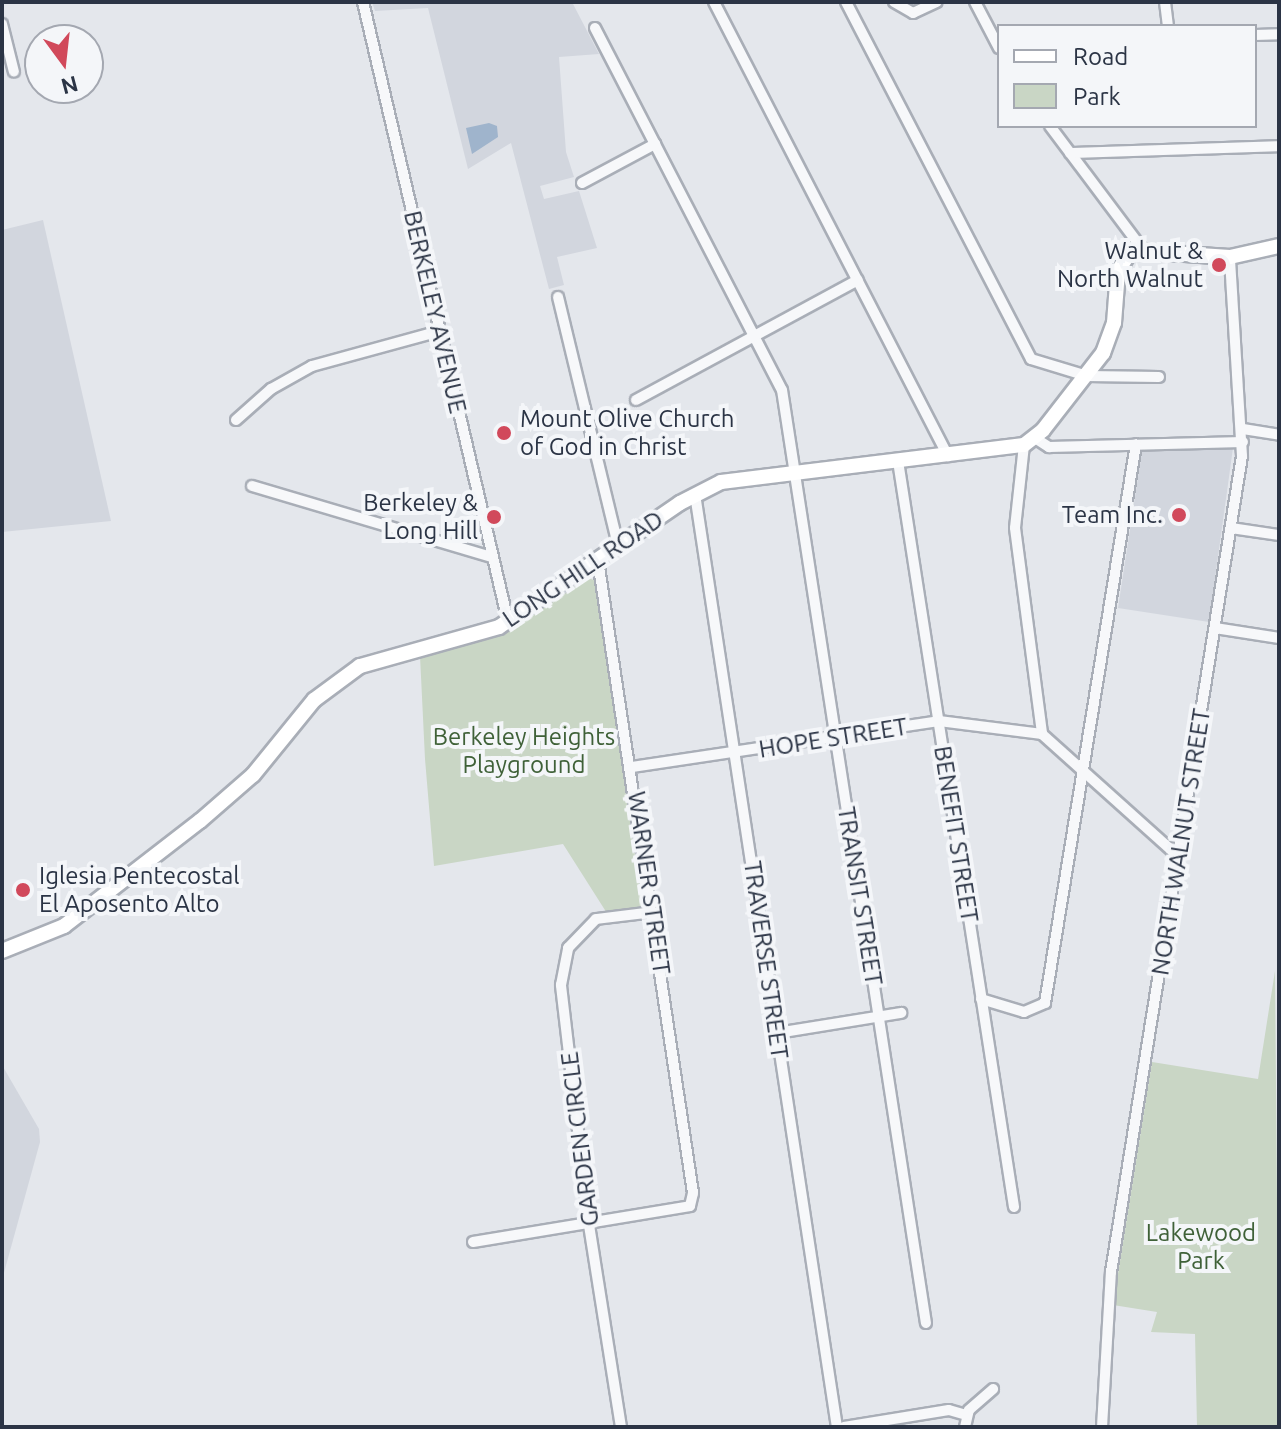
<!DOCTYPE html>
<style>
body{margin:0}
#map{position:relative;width:1281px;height:1429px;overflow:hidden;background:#e4e7ec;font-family:Ubuntu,sans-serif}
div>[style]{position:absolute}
.built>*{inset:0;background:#d2d6de}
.green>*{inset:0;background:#c9d6c5}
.water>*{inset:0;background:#9fb4cc}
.roads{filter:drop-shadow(2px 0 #a9aeb7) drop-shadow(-2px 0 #a9aeb7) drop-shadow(0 2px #a9aeb7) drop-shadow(0 -2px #a9aeb7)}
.minor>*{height:10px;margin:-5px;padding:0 5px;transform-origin:5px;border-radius:5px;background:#f7f8fa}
.major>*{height:14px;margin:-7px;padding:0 7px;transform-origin:7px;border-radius:7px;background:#fff}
.dots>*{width:22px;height:22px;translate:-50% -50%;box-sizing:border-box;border:4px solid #f4f6f9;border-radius:50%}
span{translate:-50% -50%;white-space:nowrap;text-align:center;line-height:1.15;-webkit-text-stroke:8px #f4f6f9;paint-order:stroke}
.poi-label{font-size:24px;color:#2b3445}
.right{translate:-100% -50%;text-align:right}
.left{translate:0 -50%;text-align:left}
.street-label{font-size:24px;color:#2b3445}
.park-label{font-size:24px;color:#3f6138}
.frame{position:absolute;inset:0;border:4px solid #2b3445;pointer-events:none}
.legend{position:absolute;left:997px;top:24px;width:260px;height:104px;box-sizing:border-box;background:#f4f6f9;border:2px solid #a4a8b1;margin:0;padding:10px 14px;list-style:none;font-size:24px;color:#2b3445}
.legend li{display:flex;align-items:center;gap:16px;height:40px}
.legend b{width:40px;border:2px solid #a4a8b1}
.north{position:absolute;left:24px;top:24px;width:80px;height:80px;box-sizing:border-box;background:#f4f6f9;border:2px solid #a4a8b1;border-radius:50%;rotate:165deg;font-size:22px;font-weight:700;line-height:32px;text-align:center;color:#2b3445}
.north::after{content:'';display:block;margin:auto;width:28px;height:36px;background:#d1495b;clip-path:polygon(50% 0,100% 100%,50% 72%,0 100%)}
</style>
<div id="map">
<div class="built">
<i style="clip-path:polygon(372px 2px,572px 2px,599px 54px,559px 57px,566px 152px,574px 177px,540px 186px,544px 199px,579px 191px,597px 248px,557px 257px,564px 285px,549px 289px,511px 143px,468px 169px,428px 8px,375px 11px)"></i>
<i style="clip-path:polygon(43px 220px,111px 521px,2px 532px,2px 230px)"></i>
<i style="clip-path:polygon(1233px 448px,1209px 622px,1118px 608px,1142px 451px)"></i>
<i style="clip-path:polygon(2px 1065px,39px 1129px,40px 1142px,2px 1280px)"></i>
</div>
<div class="green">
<i style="clip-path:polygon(586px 577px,596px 581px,646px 912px,610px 918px,563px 844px,434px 866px,425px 759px,420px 656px,495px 637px)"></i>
<i style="clip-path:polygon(1275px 971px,1279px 1427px,1197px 1427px,1195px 1334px,1151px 1332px,1157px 1312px,1113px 1305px,1152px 1062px,1258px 1079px)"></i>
</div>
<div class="water">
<i style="clip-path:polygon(489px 123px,497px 126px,498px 137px,472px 154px,466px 128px)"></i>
</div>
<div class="roads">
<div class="minor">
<i style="left:363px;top:2px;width:636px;rotate:76.82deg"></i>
<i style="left:714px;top:2px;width:511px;rotate:62.73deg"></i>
<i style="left:846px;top:2px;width:402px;rotate:62.6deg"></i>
<i style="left:1031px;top:359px;width:59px;rotate:16.9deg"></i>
<i style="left:1087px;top:376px;width:72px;rotate:0.8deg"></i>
<i style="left:894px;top:2px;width:22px;rotate:30deg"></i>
<i style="left:913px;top:13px;width:26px;rotate:-25deg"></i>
<i style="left:975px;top:2px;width:52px;rotate:62.4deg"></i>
<i style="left:1165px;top:2px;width:24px;rotate:83deg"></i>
<i style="left:2px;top:24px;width:49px;rotate:76deg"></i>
<i style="left:595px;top:28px;width:407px;rotate:62.7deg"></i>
<i style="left:782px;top:390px;width:944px;rotate:81.23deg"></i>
<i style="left:1255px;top:35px;width:24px;rotate:-2deg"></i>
<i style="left:1050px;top:126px;width:156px;rotate:53.1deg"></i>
<i style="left:1070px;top:153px;width:209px;rotate:-1.9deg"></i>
<i style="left:582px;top:183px;width:83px;rotate:-28.1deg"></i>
<i style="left:558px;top:297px;width:255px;rotate:76.4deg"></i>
<i style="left:636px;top:400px;width:252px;rotate:-28.4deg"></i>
<i style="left:236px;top:420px;width:47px;rotate:-41.5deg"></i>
<i style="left:271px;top:389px;width:47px;rotate:-29.3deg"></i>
<i style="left:312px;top:366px;width:133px;rotate:-15.3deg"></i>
<i style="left:1243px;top:429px;width:36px;rotate:9deg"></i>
<i style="left:1035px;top:438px;width:17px;rotate:33deg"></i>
<i style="left:1049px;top:447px;width:194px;rotate:-1.5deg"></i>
<i style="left:1024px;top:445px;width:83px;rotate:96.2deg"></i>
<i style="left:1015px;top:528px;width:208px;rotate:82.5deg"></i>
<i style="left:898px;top:461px;width:755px;rotate:81.16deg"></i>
<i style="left:252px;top:486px;width:250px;rotate:16.5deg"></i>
<i style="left:695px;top:494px;width:944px;rotate:81.35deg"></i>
<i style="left:1231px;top:528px;width:49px;rotate:8.3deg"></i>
<i style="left:1215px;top:628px;width:65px;rotate:8.9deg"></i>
<i style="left:632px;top:767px;width:310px;rotate:-8.5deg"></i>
<i style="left:939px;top:721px;width:104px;rotate:7.2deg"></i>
<i style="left:1042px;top:734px;width:184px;rotate:41.9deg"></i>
<i style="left:981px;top:999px;width:45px;rotate:16.8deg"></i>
<i style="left:1024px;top:1012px;width:23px;rotate:-23deg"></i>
<i style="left:1045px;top:1003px;width:566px;rotate:-80.75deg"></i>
<i style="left:777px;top:1033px;width:126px;rotate:-9.2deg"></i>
<i style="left:473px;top:1242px;width:220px;rotate:-9.4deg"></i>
<i style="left:690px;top:1206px;width:13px;rotate:-77deg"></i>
<i style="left:693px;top:1193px;width:640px;rotate:-98.54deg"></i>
<i style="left:621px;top:1427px;width:206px;rotate:-99deg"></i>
<i style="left:589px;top:1224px;width:241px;rotate:-96.7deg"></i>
<i style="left:561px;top:985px;width:38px;rotate:-79deg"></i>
<i style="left:568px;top:948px;width:40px;rotate:-46deg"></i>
<i style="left:596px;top:919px;width:57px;rotate:-7deg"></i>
<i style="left:844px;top:1427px;width:106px;rotate:-9.2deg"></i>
<i style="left:949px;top:1410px;width:18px;rotate:16deg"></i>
<i style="left:965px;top:1427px;width:17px;rotate:-77deg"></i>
<i style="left:969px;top:1410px;width:32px;rotate:-41deg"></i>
<i style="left:1102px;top:1427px;width:155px;rotate:-86.7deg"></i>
<i style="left:1111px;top:1272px;width:826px;rotate:-80.88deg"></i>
<i style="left:1242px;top:456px;width:199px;rotate:-93.5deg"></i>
</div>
<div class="major">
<i style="left:2px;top:951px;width:67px;rotate:-22deg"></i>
<i style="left:64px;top:926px;width:172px;rotate:-37.7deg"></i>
<i style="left:200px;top:821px;width:70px;rotate:-41deg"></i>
<i style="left:253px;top:775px;width:97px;rotate:-50.9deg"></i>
<i style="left:314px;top:700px;width:57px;rotate:-36.5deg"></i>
<i style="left:360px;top:666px;width:144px;rotate:-15.7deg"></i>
<i style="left:499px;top:627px;width:219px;rotate:-34.4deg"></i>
<i style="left:680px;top:503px;width:46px;rotate:-27.1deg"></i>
<i style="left:721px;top:482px;width:305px;rotate:-7deg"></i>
<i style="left:1024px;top:445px;width:24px;rotate:-38deg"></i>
<i style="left:1043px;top:430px;width:98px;rotate:-52.1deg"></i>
<i style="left:1103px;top:353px;width:32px;rotate:-70deg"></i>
<i style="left:1114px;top:323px;width:52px;rotate:-85.6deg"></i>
<i style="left:1118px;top:271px;width:19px;rotate:-58deg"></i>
<i style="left:1128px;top:255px;width:13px;rotate:-18deg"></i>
<i style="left:1140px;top:251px;width:90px;rotate:3.8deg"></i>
<i style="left:1230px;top:257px;width:50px;rotate:-12.7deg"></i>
</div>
</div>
<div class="dots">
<i style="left:1219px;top:265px;background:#d1495b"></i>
<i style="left:504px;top:433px;background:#d1495b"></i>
<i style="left:1179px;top:515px;background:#d1495b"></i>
<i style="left:494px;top:517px;background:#d1495b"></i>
<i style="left:23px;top:890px;background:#d1495b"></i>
</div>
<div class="poi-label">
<span class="right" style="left:1203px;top:265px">Walnut &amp;<br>North Walnut</span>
<span class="left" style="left:520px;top:433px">Mount Olive Church<br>of God in Christ</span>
<span class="right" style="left:478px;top:517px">Berkeley &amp;<br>Long Hill</span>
<span class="right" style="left:1163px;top:515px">Team Inc.</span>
<span class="left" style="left:39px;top:890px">Iglesia Pentecostal<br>El Aposento Alto</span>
</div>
<div class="street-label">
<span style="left:435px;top:312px;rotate:77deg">BERKELEY AVENUE</span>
<span style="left:583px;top:569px;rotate:-34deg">LONG HILL ROAD</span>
<span style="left:833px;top:738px;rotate:-9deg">HOPE STREET</span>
<span style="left:956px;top:834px;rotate:81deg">BENEFIT STREET</span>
<span style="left:1181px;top:842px;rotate:-81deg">NORTH WALNUT STREET</span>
<span style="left:649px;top:883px;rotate:82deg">WARNER STREET</span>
<span style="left:860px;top:896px;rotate:81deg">TRANSIT STREET</span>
<span style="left:766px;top:960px;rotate:82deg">TRAVERSE STREET</span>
<span style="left:580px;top:1139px;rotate:-97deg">GARDEN CIRCLE</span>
</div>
<div class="park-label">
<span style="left:524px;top:751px">Berkeley Heights<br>Playground</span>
<span style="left:1201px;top:1247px">Lakewood<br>Park</span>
</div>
<div class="frame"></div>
<ul class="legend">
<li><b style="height:10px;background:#fff"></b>Road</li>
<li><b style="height:22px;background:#c9d6c5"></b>Park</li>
</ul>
<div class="north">N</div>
</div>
